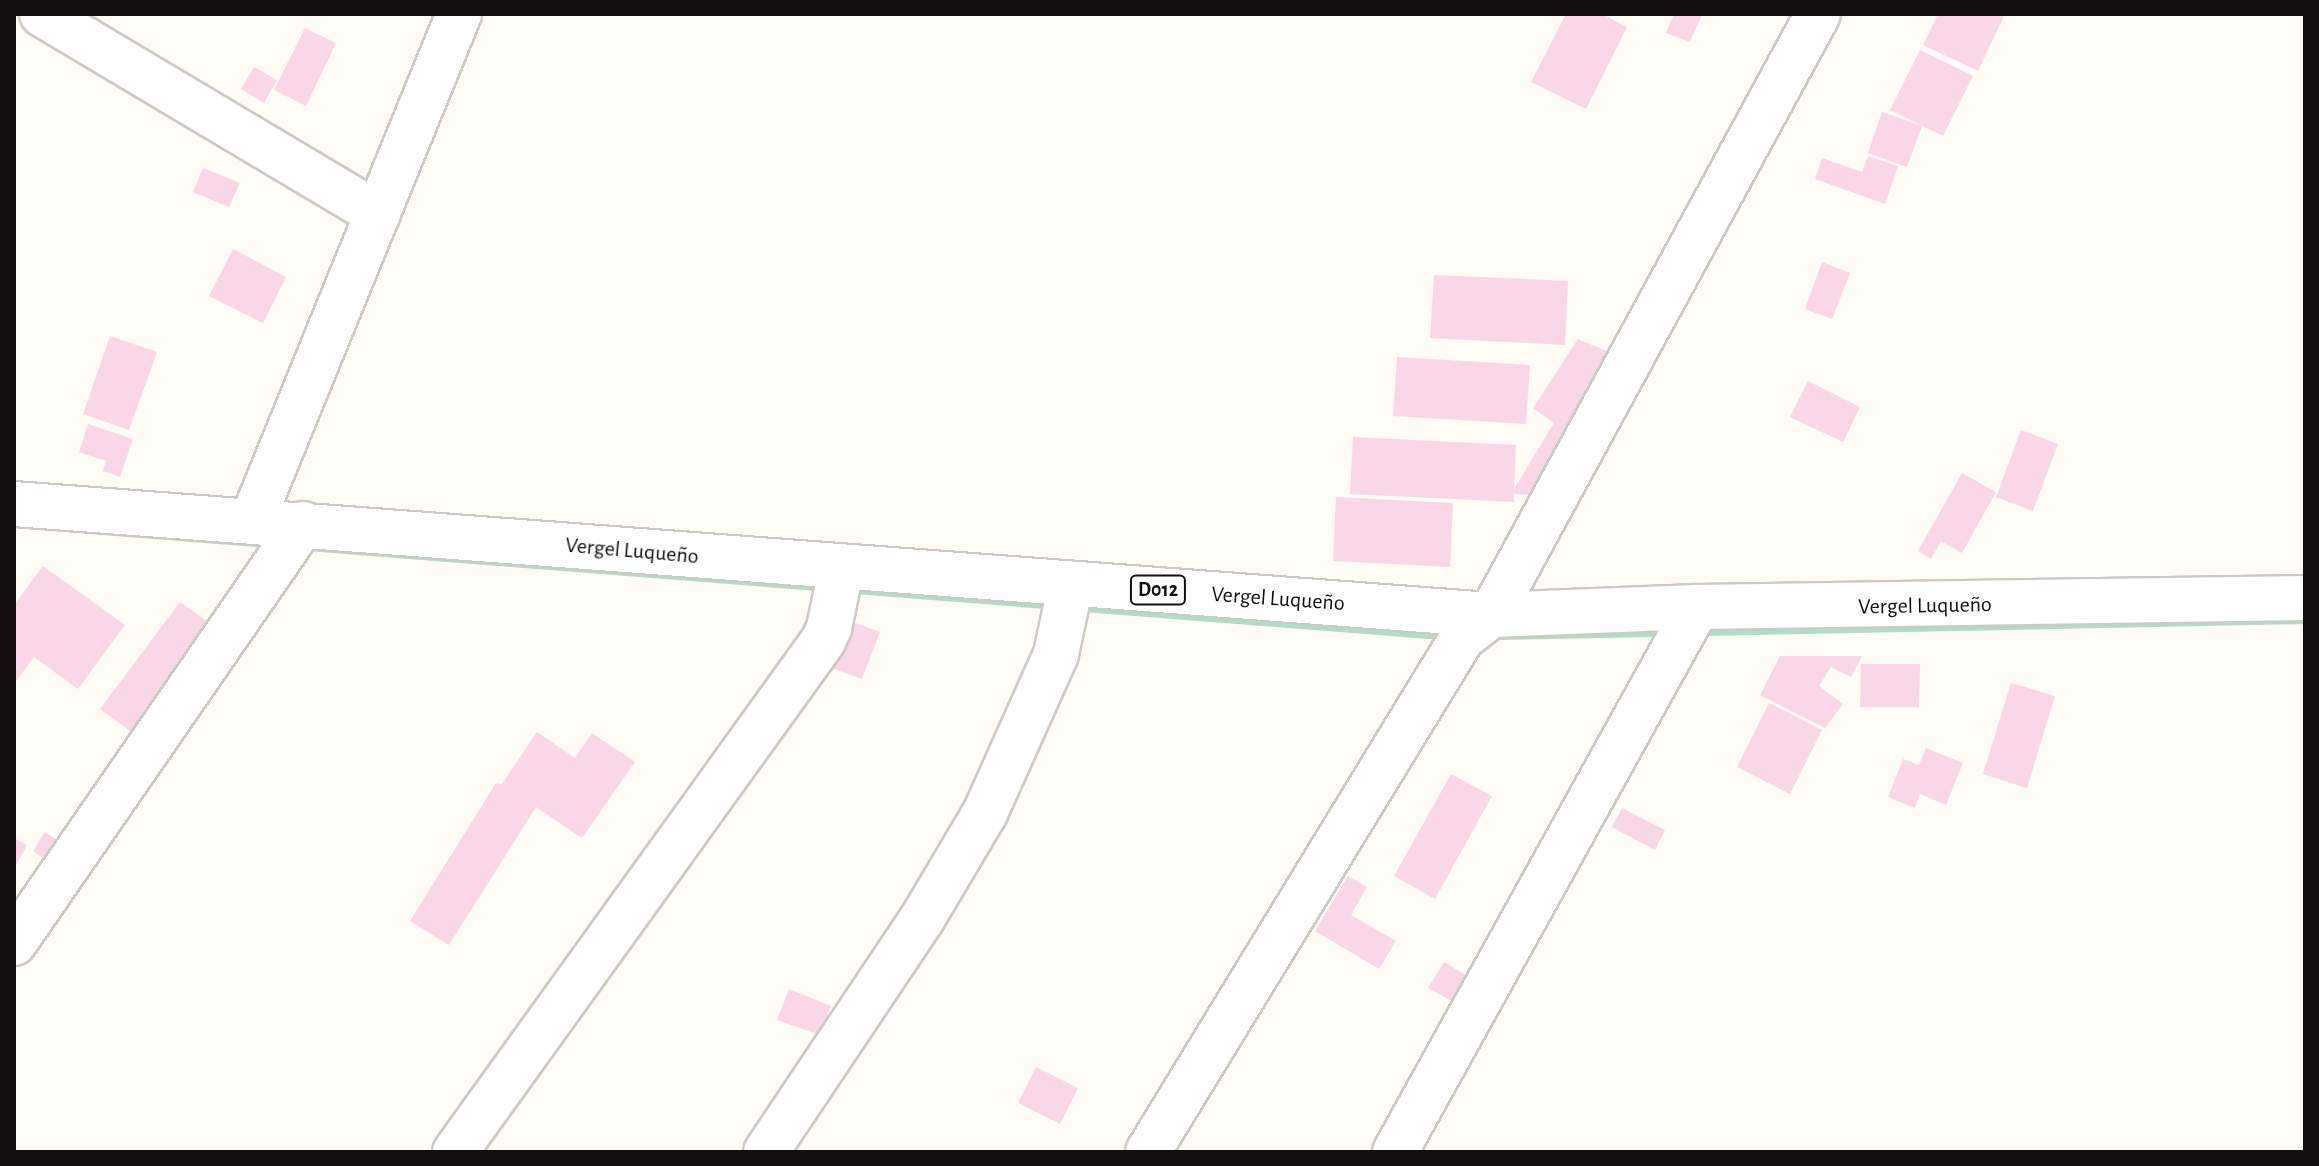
<!DOCTYPE html>
<meta charset="utf-8">
<style>
body{margin:0}
#map{position:relative;width:2319px;height:1166px;overflow:hidden;background:#fffbf7;font-family:"Alegreya Sans",sans-serif}
div>[style]{position:absolute}
.green>*{inset:0;background:#addfc6}
.building>*{inset:0;background:#fad7e7}
.roads{filter:drop-shadow(2px 0 #cdcac6) drop-shadow(-2px 0 #cdcac6) drop-shadow(0 2px #cdcac6) drop-shadow(0 -2px #cdcac6)}
.minor>*{height:44px;margin:-22px;padding:0 22px;transform-origin:22px;border-radius:22px;background:#fff}
.major>*{height:44px;margin:-22px;padding:0 22px;transform-origin:22px;border-radius:22px;background:#fff}
span{translate:-50% -50%;white-space:nowrap;text-align:center;line-height:1.15;-webkit-text-stroke:6px #fff;paint-order:stroke}
.shield-label span{padding:2px 6px;background:#fff;border:2px solid;border-radius:6px;-webkit-text-stroke-width:0}
.shield-label{font-size:20px;color:#12100f;font-weight:700}
.street-label{font-size:22px;color:#12100f}
.frame{position:absolute;inset:0;border:16px solid #12100f;pointer-events:none}
</style>
<div id="map">
<div class="green">
<i style="clip-path:polygon(14px 521px,1707px 629px,2305px 616px,2305px 624px,1454px 641px,14px 528px)"></i>
</div>
<div class="building">
<i style="clip-path:polygon(1566px 14px,1602px 14px,1627px 27px,1586px 109px,1531px 82px)"></i>
<i style="clip-path:polygon(1674px 14px,1702px 14px,1690px 42px,1666px 33px)"></i>
<i style="clip-path:polygon(1938px 14px,2005px 14px,1978px 71px,1923px 45px)"></i>
<i style="clip-path:polygon(305px 28px,336px 43px,306px 106px,274px 90px)"></i>
<i style="clip-path:polygon(1920px 50px,1973px 76px,1943px 136px,1890px 110px)"></i>
<i style="clip-path:polygon(254px 67px,277px 80px,264px 103px,241px 89px)"></i>
<i style="clip-path:polygon(1882px 112px,1922px 126px,1907px 167px,1868px 153px)"></i>
<i style="clip-path:polygon(1868px 156px,1898px 166px,1885px 204px,1815px 179px,1822px 158px,1862px 172px)"></i>
<i style="clip-path:polygon(203px 168px,240px 183px,229px 207px,193px 192px)"></i>
<i style="clip-path:polygon(233px 249px,286px 277px,263px 323px,209px 296px)"></i>
<i style="clip-path:polygon(1822px 262px,1850px 273px,1832px 319px,1805px 309px)"></i>
<i style="clip-path:polygon(1434px 275px,1568px 281px,1565px 345px,1430px 338px)"></i>
<i style="clip-path:polygon(110px 336px,157px 352px,129px 430px,83px 414px)"></i>
<i style="clip-path:polygon(1578px 339px,1618px 356px,1536px 495px,1514px 494px,1514px 502px,1350px 494px,1353px 437px,1516px 445px,1514px 489px,1554px 423px,1533px 408px)"></i>
<i style="clip-path:polygon(1397px 357px,1530px 365px,1526px 424px,1393px 416px)"></i>
<i style="clip-path:polygon(1808px 381px,1860px 407px,1843px 442px,1790px 417px)"></i>
<i style="clip-path:polygon(88px 424px,133px 439px,120px 477px,103px 471px,106px 461px,79px 452px)"></i>
<i style="clip-path:polygon(2021px 430px,2058px 444px,2033px 511px,1996px 497px)"></i>
<i style="clip-path:polygon(1962px 473px,1996px 492px,1962px 553px,1941px 541px,1931px 559px,1918px 551px)"></i>
<i style="clip-path:polygon(1336px 497px,1453px 503px,1450px 567px,1333px 561px)"></i>
<i style="clip-path:polygon(43px 566px,125px 625px,78px 689px,34px 657px,14px 684px,14px 605px)"></i>
<i style="clip-path:polygon(180px 602px,222px 632px,141px 739px,100px 709px)"></i>
<i style="clip-path:polygon(847px 620px,880px 632px,862px 679px,829px 667px)"></i>
<i style="clip-path:polygon(1780px 656px,1862px 656px,1851px 677px,1831px 667px,1819px 686px,1843px 704px,1825px 728px,1760px 695px)"></i>
<i style="clip-path:polygon(1861px 664px,1920px 664px,1919px 707px,1860px 707px)"></i>
<i style="clip-path:polygon(2011px 683px,2055px 696px,2027px 788px,1983px 774px)"></i>
<i style="clip-path:polygon(1769px 703px,1822px 730px,1790px 794px,1737px 767px)"></i>
<i style="clip-path:polygon(537px 732px,575px 758px,592px 733px,635px 762px,582px 838px,536px 807px,449px 945px,410px 921px,496px 783px,502px 784px)"></i>
<i style="clip-path:polygon(1926px 748px,1963px 763px,1946px 805px,1920px 794px,1915px 808px,1888px 797px,1903px 759px,1919px 765px)"></i>
<i style="clip-path:polygon(1451px 774px,1492px 796px,1435px 899px,1394px 876px)"></i>
<i style="clip-path:polygon(1622px 808px,1665px 830px,1655px 850px,1612px 827px)"></i>
<i style="clip-path:polygon(45px 832px,66px 846px,53px 865px,33px 851px)"></i>
<i style="clip-path:polygon(14px 838px,27px 845px,14px 869px)"></i>
<i style="clip-path:polygon(1348px 876px,1367px 887px,1351px 915px,1396px 941px,1379px 969px,1315px 931px)"></i>
<i style="clip-path:polygon(1444px 962px,1472px 979px,1457px 1004px,1428px 988px)"></i>
<i style="clip-path:polygon(789px 989px,831px 1006px,820px 1035px,777px 1020px)"></i>
<i style="clip-path:polygon(1036px 1067px,1078px 1088px,1060px 1124px,1018px 1103px)"></i>
</div>
<div class="roads">
<div class="minor">
<i style="left:42px;top:14px;width:391px;rotate:30.8deg"></i>
<i style="left:252px;top:521px;width:548px;rotate:-67.79deg"></i>
<i style="left:14px;top:943px;width:509px;rotate:-55.4deg"></i>
<i style="left:455px;top:1152px;width:630px;rotate:-54.24deg"></i>
<i style="left:823px;top:641px;width:14px;rotate:-65deg"></i>
<i style="left:829px;top:628px;width:63px;rotate:-78.2deg"></i>
<i style="left:766px;top:1152px;width:280px;rotate:-56.2deg"></i>
<i style="left:922px;top:919px;width:123px;rotate:-59.3deg"></i>
<i style="left:985px;top:813px;width:174px;rotate:-65.9deg"></i>
<i style="left:1056px;top:654px;width:72px;rotate:-77.9deg"></i>
<i style="left:1148px;top:1152px;width:602px;rotate:-58.58deg"></i>
<i style="left:1462px;top:638px;width:37px;rotate:-38deg"></i>
<i style="left:1491px;top:615px;width:684px;rotate:-61.45deg"></i>
<i style="left:1395px;top:1152px;width:623px;rotate:-61.01deg"></i>
</div>
<div class="major">
<i style="left:14px;top:504px;width:1481px;rotate:4.3deg"></i>
<i style="left:1491px;top:615px;width:206px;rotate:-2.2deg"></i>
<i style="left:1697px;top:607px;width:608px;rotate:-0.85deg"></i>
</div>
</div>
<div class="shield-label">
<span style="left:1158px;top:590px">D012</span>
</div>
<div class="street-label">
<span style="left:632px;top:551px;rotate:5deg">Vergel Luqueño</span>
<span style="left:1278px;top:599px;rotate:4deg">Vergel Luqueño</span>
<span style="left:1925px;top:606px;rotate:-1deg">Vergel Luqueño</span>
</div>
<div class="frame"></div>
</div>
